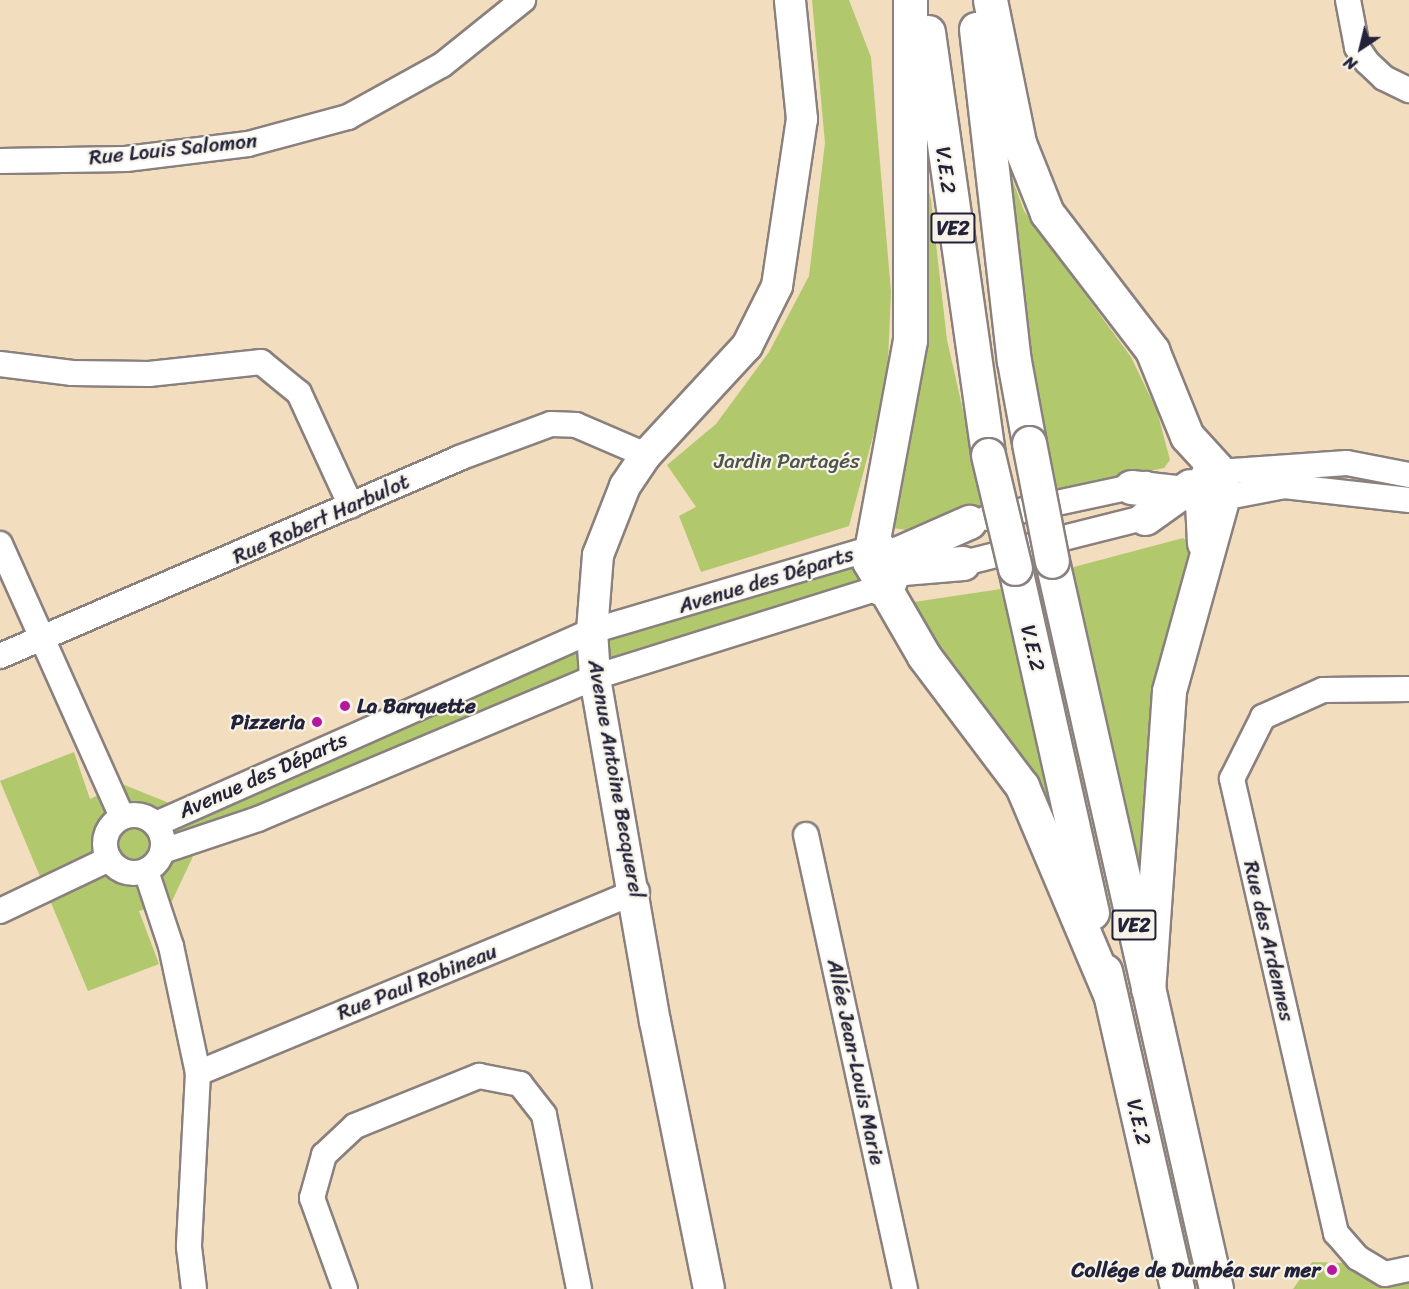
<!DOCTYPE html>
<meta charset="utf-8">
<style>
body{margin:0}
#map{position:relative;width:1409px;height:1289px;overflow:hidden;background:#f3ddbf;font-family:Sriracha,sans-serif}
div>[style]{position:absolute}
.green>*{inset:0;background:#b1c86d}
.roads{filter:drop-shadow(2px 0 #8a807d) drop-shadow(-2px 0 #8a807d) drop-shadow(0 2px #8a807d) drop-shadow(0 -2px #8a807d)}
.minor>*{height:24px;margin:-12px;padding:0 12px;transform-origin:12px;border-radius:12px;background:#fff}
.minor>.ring{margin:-12px;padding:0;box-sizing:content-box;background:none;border:24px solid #fff;border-radius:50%}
.tertiary>*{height:30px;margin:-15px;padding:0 15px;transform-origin:15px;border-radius:15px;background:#fff}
.trunk>*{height:33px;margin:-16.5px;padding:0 16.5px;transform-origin:16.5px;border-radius:16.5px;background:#fff}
.bridges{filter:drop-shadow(2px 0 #8a807d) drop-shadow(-2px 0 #8a807d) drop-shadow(0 2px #8a807d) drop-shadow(0 -2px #8a807d)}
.trunk-bridge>*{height:33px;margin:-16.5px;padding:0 16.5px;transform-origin:16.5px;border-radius:16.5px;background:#fff}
.dots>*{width:16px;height:16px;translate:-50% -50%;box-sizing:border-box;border:3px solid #f7f3e8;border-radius:50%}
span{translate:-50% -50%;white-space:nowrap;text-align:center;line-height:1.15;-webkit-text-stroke:4.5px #f7f3e8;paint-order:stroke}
.shield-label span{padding:2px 4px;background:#f7f3e8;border:2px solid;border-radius:4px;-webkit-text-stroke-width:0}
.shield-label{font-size:20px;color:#22223b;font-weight:700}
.street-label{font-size:21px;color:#22223b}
.park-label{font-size:21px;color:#4d544a}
.poi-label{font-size:21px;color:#22223b;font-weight:700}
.left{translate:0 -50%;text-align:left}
.right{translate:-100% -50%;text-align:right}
.north{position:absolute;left:1331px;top:18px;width:60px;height:60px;-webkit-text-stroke:4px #f7f3e8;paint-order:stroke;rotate:215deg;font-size:16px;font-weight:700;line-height:24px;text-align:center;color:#22223b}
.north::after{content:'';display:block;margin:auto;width:21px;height:27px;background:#22223b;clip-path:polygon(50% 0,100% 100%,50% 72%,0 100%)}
</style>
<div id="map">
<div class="green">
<i style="clip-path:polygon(812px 0,849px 0,871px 57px,891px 292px,887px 384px,849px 526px,701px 572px,679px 516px,696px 507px,667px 465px,716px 424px,769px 352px,809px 276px,825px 143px)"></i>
<i style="clip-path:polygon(919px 151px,931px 200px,947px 340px,985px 507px,906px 530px,893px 528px,890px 517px)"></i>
<i style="clip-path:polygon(1002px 151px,1024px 211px,1131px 357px,1157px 411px,1170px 460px,1164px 468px,1050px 492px,1011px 273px)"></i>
<i style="clip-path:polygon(1183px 538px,1194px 547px,1146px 861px,1139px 866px,1070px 568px)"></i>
<i style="clip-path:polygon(871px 548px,880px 588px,595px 677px,196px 850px,172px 901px,139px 911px,159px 964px,88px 991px,0 781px,74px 752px,90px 799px,122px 784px,179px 807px,471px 683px)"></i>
<i style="clip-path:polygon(1001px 589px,1062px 825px,1052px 819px,912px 611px,914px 602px)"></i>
<i style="clip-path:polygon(1312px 1262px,1348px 1263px,1376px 1283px,1409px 1278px,1409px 1289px,1293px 1289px)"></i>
</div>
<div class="roads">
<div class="minor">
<i style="left:1348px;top:0;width:48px;rotate:79.2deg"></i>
<i style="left:1357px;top:47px;width:18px;rotate:56deg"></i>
<i style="left:1367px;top:62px;width:23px;rotate:43deg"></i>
<i style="left:1384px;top:78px;width:28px;rotate:26deg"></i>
<i style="left:0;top:161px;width:126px;rotate:-0.9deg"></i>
<i style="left:126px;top:159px;width:123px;rotate:-7deg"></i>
<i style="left:248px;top:144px;width:104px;rotate:-15.1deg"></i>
<i style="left:348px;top:117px;width:107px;rotate:-29deg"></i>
<i style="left:442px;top:65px;width:104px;rotate:-38.7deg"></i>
<i style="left:0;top:364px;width:73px;rotate:7.1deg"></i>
<i style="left:72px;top:373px;width:77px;rotate:0.7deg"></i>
<i style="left:149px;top:374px;width:113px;rotate:-6.1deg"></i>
<i style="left:261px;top:362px;width:49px;rotate:39.2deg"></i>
<i style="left:299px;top:393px;width:124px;rotate:65.3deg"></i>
<i style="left:1204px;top:473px;width:143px;rotate:-4deg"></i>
<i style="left:1347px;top:463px;width:63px;rotate:11deg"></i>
<i style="left:1207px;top:501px;width:78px;rotate:-11deg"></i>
<i style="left:1284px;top:486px;width:126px;rotate:6.4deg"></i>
<i style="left:987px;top:518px;width:163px;rotate:-12.1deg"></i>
<i style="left:0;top:544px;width:299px;rotate:65.9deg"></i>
<i style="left:948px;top:567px;width:218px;rotate:-14.1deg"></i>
<i style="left:0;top:656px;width:500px;rotate:-23.3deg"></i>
<i style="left:459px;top:458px;width:98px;rotate:-20.3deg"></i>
<i style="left:551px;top:424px;width:25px;rotate:2deg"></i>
<i style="left:576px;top:425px;width:76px;rotate:23.2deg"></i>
<i style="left:1409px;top:689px;width:86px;rotate:179.3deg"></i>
<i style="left:1323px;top:690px;width:66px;rotate:155.8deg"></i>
<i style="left:1263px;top:717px;width:69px;rotate:116.6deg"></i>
<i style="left:1232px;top:779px;width:466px;rotate:77.1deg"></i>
<i style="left:1336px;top:1233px;width:33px;rotate:49deg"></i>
<i style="left:1358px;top:1258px;width:31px;rotate:31deg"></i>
<i style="left:1385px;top:1274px;width:25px;rotate:-12deg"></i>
<i class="ring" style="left:105px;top:815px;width:34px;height:34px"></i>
<i style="left:156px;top:824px;width:477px;rotate:-23.9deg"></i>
<i style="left:592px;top:631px;width:303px;rotate:-16.5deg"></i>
<i style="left:806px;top:835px;width:465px;rotate:77.7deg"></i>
<i style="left:163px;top:851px;width:100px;rotate:-18.6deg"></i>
<i style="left:258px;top:819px;width:366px;rotate:-22.8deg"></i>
<i style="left:595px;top:677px;width:314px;rotate:-17.4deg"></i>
<i style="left:146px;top:871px;width:79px;rotate:71.6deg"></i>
<i style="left:171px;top:946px;width:130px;rotate:78deg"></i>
<i style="left:198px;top:1073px;width:174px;rotate:93deg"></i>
<i style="left:189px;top:1247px;width:42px;rotate:83.2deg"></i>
<i style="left:0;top:911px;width:121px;rotate:-25.5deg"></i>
<i style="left:198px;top:1073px;width:475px;rotate:-22.5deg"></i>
<i style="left:345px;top:1289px;width:97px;rotate:-109.9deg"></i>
<i style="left:312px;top:1198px;width:45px;rotate:-74.4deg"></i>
<i style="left:324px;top:1155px;width:42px;rotate:-43.1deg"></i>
<i style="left:355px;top:1126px;width:134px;rotate:-22deg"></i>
<i style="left:479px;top:1076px;width:42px;rotate:11deg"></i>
<i style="left:520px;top:1084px;width:39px;rotate:52deg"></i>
<i style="left:544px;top:1115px;width:177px;rotate:78.6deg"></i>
</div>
<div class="tertiary">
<i style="left:709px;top:1289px;width:272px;rotate:-101.4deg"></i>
<i style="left:655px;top:1022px;width:350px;rotate:-99.9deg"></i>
<i style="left:595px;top:677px;width:46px;rotate:-93.7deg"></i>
<i style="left:592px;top:631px;width:76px;rotate:-85.5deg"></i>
<i style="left:598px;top:555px;width:74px;rotate:-68.6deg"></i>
<i style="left:625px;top:486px;width:37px;rotate:-56deg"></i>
<i style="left:646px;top:455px;width:149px;rotate:-47.2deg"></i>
<i style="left:747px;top:346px;width:67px;rotate:-63.4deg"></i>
<i style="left:777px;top:286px;width:169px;rotate:-81.5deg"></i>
<i style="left:802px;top:119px;width:120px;rotate:-95.8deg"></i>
</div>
<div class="trunk">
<i style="left:910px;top:0;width:340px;rotate:90deg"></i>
<i style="left:910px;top:340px;width:225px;rotate:100.5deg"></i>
<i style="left:869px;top:561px;width:110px;rotate:59.9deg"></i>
<i style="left:924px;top:656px;width:163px;rotate:53deg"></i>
<i style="left:1022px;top:786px;width:226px;rotate:67.1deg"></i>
<i style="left:990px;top:0;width:146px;rotate:78.5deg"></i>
<i style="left:1019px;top:143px;width:75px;rotate:68.2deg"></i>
<i style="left:1047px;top:213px;width:173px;rotate:52.5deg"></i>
<i style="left:1152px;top:350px;width:93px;rotate:67.9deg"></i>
<i style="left:1187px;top:436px;width:47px;rotate:47.6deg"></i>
<i style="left:1219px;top:471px;width:25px;rotate:81deg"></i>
<i style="left:1223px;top:496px;width:202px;rotate:105.5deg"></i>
<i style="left:1169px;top:691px;width:299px;rotate:94deg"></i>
<i style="left:976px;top:29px;width:334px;rotate:83.5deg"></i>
<i style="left:1014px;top:361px;width:83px;rotate:79.6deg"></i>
<i style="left:928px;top:32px;width:427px;rotate:81.9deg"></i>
<i style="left:1131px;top:487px;width:62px;rotate:6.4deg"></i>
<i style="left:1193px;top:494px;width:12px;rotate:42deg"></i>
<i style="left:1202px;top:502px;width:41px;rotate:87.2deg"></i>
<i style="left:1145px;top:518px;width:55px;rotate:-35.4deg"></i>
<i style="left:877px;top:553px;width:30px;rotate:30deg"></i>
<i style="left:903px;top:568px;width:60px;rotate:-4.8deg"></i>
<i style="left:1052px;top:561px;width:746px;rotate:77.3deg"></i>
<i style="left:1015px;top:568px;width:353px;rotate:77.4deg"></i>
<i style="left:880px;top:588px;width:38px;rotate:-65deg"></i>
<i style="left:896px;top:554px;width:80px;rotate:-23.7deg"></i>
<i style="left:1105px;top:971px;width:326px;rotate:77.2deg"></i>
</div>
</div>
<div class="bridges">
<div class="trunk-bridge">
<i style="left:1029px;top:443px;width:120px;rotate:79deg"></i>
<i style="left:988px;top:455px;width:116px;rotate:76.6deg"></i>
</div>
</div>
<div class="dots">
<i style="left:345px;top:706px;background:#b5179e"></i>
<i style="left:317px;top:722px;background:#b5179e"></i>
<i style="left:1332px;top:1270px;background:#b5179e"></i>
</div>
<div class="shield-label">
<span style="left:953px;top:228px">VE2</span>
<span style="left:1134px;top:925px">VE2</span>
</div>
<div class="street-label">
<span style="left:173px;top:149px;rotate:-6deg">Rue Louis Salomon</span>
<span style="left:946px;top:170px;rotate:83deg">V.E.2</span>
<span style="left:321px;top:519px;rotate:-24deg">Rue Robert Harbulot</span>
<span style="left:766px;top:580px;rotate:-17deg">Avenue des Départs</span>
<span style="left:1033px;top:648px;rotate:77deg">V.E.2</span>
<span style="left:263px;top:775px;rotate:-24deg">Avenue des Départs</span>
<span style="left:616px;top:779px;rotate:80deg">Avenue Antoine Becquerel</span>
<span style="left:1269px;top:941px;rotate:77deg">Rue des Ardennes</span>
<span style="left:417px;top:982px;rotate:-22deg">Rue Paul Robineau</span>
<span style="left:856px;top:1062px;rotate:78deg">Allée Jean-Louis Marie</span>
<span style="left:1139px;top:1122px;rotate:77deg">V.E.2</span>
</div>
<div class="park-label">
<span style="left:787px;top:461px">Jardin Partagés</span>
</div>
<div class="poi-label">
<span class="left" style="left:357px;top:706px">La Barquette</span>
<span class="right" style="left:305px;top:722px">Pizzeria</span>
<span class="right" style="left:1320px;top:1270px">Collége de Dumbéa sur mer</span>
</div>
<div class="north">N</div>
</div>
